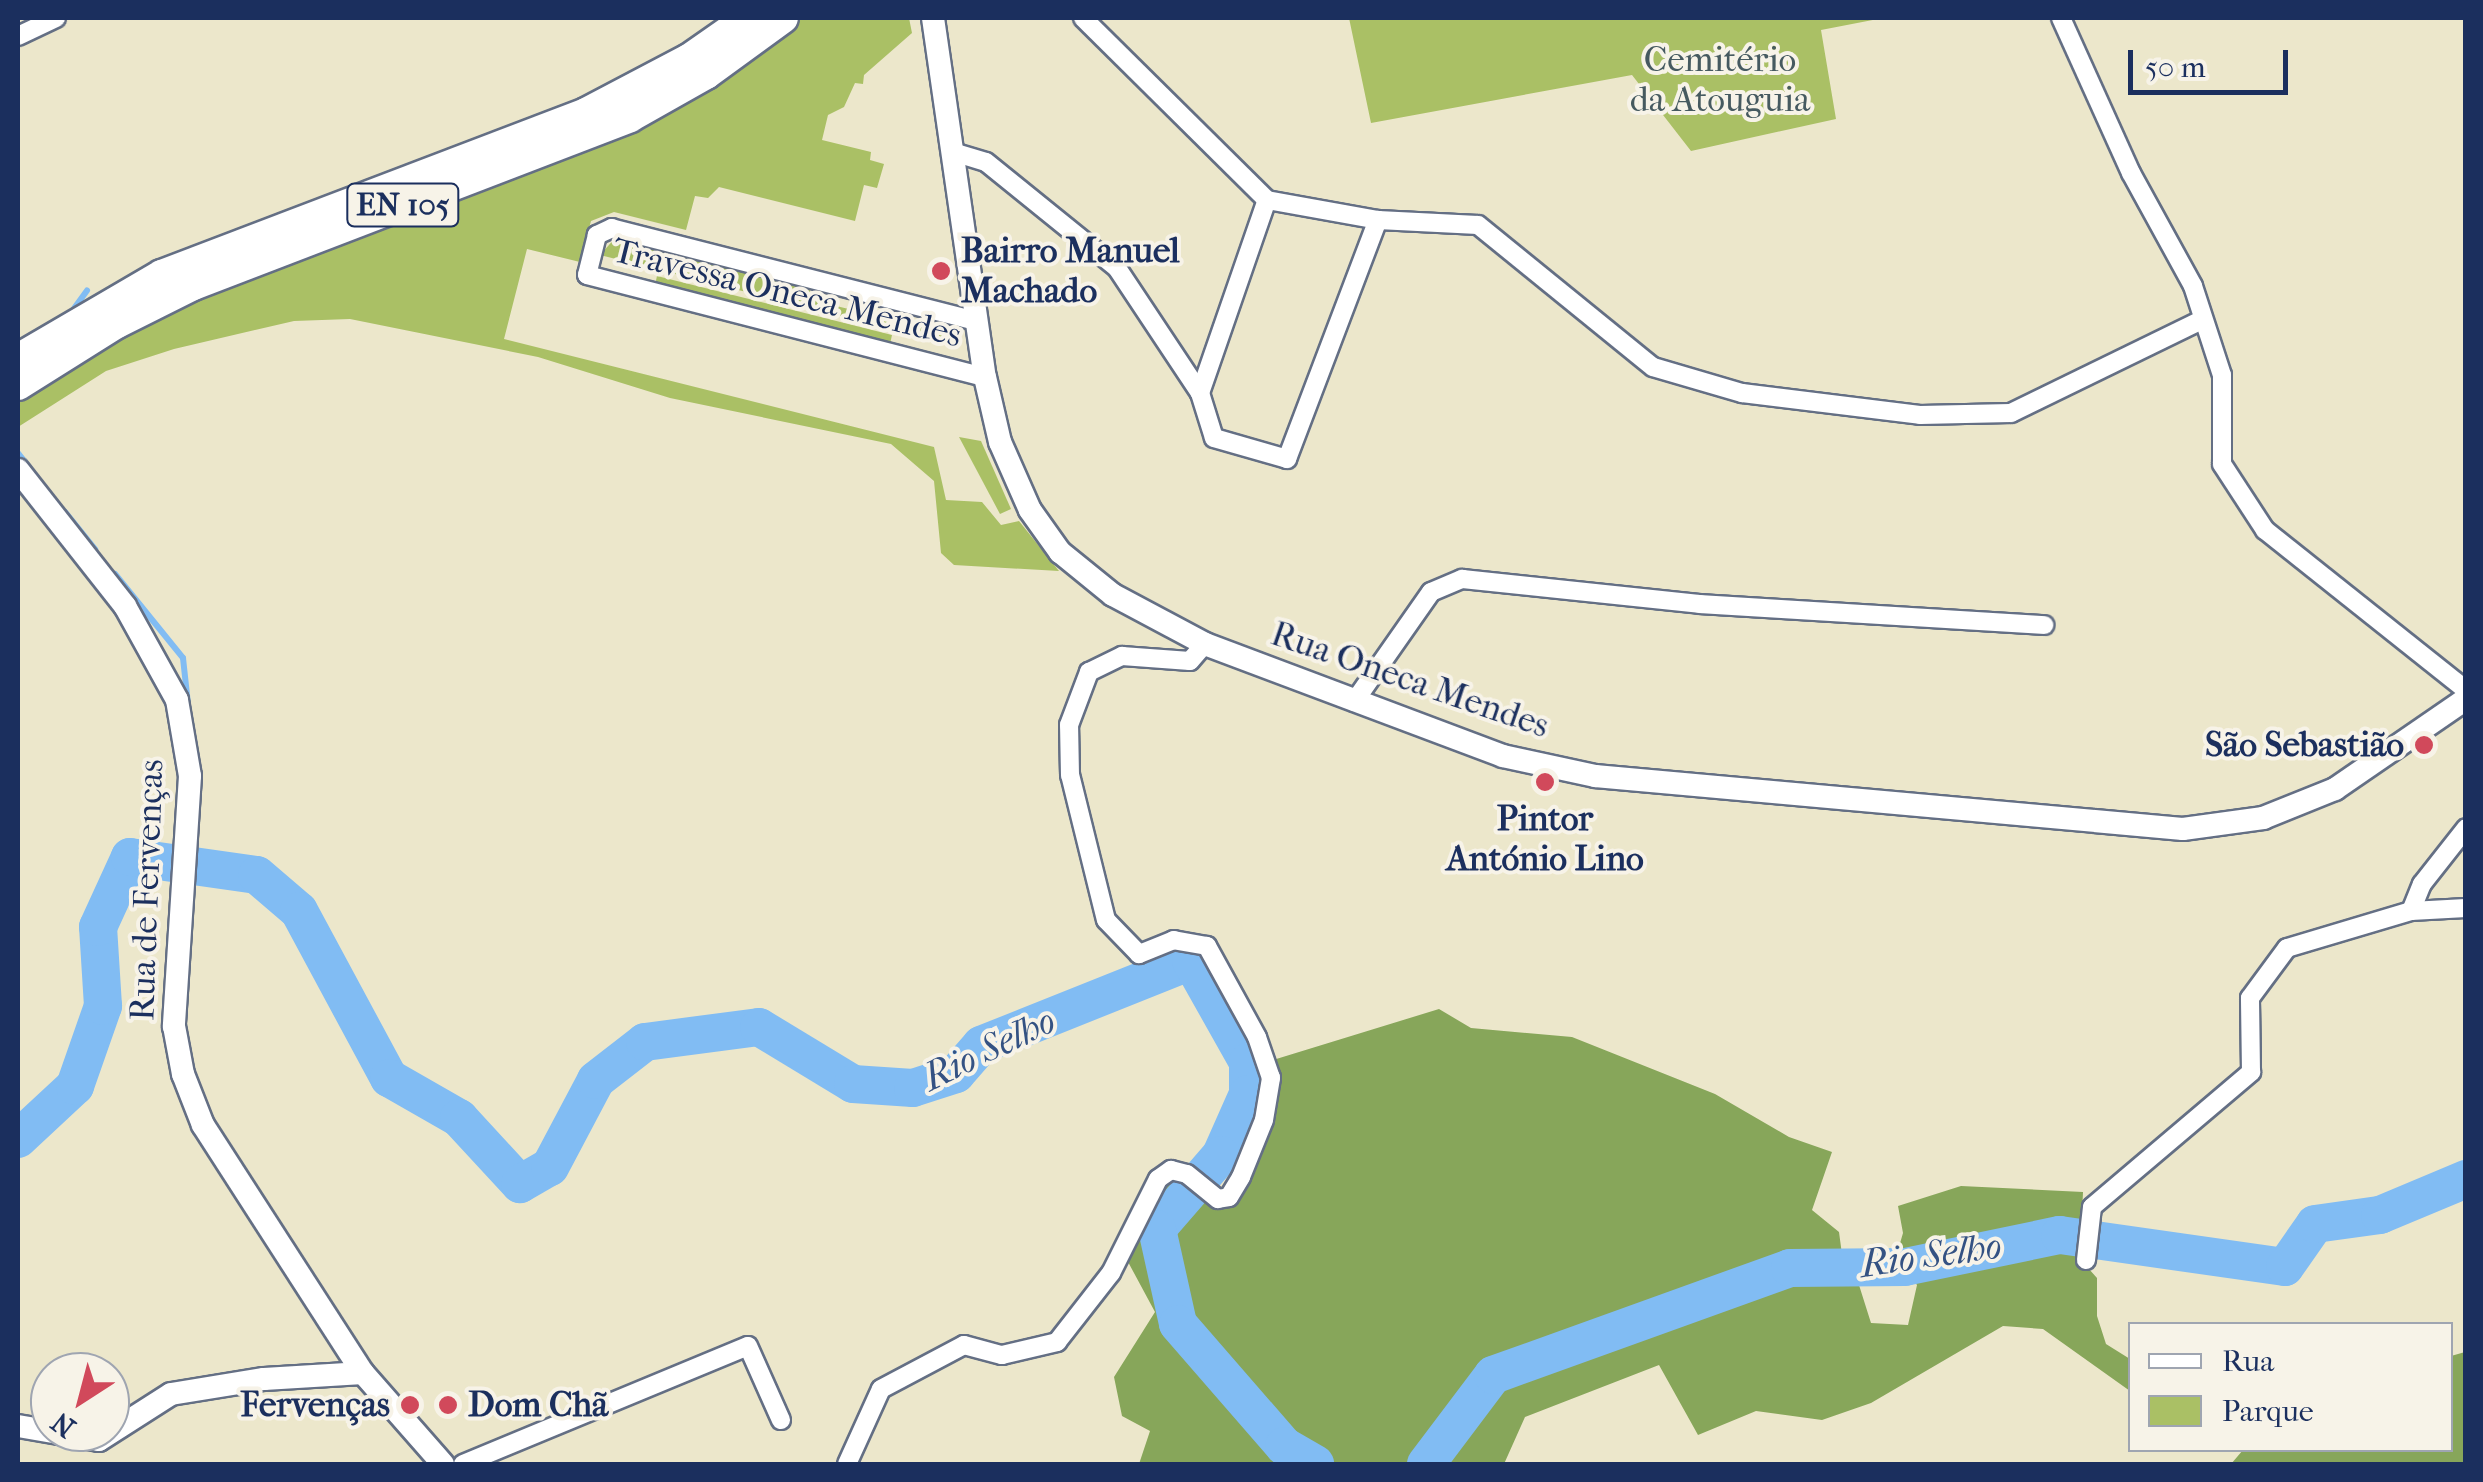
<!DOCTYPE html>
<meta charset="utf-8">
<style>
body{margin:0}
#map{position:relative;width:2483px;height:1482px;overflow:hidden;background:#ece7cb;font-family:"IM FELL French Canon",serif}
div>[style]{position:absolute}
.green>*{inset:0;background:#aac065}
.forest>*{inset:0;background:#87a65a}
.stream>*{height:6px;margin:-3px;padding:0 3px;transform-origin:3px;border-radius:3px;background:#81bcf3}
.river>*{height:38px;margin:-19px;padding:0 19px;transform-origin:19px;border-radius:19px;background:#81bcf3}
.roads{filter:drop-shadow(2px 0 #646f84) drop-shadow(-2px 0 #646f84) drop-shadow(0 2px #646f84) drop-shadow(0 -2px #646f84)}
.minor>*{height:18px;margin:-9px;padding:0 9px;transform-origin:9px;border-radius:9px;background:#fff}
.tertiary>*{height:22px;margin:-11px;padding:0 11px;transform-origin:11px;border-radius:11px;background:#fff}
.trunk>*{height:30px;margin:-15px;padding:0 15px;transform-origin:15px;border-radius:15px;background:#fff}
.dots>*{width:28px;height:28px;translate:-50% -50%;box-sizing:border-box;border:5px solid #f7f3e8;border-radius:50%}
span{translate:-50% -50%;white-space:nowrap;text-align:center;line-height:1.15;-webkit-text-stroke:8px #f7f3e8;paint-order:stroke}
.shield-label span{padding:2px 8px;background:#f7f3e8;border:2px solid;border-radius:8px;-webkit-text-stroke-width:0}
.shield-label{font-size:32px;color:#1b2f5e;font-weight:700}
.park-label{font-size:35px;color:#465a60}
.poi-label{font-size:35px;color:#1b2f5e;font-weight:700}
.left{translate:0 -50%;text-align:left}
.right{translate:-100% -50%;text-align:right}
.street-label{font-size:35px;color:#1b2f5e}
.water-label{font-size:38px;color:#345283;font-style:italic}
.frame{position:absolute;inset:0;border:20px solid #1b2f5e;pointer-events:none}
.legend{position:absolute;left:2128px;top:1322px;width:325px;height:130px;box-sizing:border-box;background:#f7f3e8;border:2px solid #9fa5b1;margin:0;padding:12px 18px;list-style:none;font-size:30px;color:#1b2f5e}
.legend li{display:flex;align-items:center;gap:20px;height:50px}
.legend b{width:50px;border:2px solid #9fa5b1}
.north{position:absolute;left:30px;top:1352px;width:100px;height:100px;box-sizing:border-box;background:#f7f3e8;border:2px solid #9fa5b1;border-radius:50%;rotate:216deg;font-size:28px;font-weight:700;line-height:40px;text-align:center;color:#1b2f5e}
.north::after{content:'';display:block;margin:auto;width:35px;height:45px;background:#d1495b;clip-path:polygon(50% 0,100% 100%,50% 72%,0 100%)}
.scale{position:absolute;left:2128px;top:50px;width:160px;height:45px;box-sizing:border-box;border:5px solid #1b2f5e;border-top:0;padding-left:12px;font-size:30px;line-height:35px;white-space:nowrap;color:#1b2f5e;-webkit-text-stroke:8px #f7f3e8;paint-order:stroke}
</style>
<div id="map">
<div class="green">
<i style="clip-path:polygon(802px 18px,909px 18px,912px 33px,864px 75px,863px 84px,855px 83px,844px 107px,828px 115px,822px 140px,871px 152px,870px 160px,884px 164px,877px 188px,864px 185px,855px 221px,719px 187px,708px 198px,695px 196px,686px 230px,614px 212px,591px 221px,580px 262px,527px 249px,504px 339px,934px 447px,946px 500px,982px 502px,1001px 525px,1019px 521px,1059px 571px,954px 565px,941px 553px,934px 481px,891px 444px,670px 398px,538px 357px,350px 319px,294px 321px,174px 349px,106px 371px,18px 427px,18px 400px,104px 341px,290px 259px,563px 159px,647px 121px,742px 66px)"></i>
<i style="clip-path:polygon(1349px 18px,1883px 18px,1821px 30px,1836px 119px,1691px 151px,1632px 75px,1371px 123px)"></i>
<i style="clip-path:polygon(617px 236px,811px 287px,808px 299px,954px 335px,955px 345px,600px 255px)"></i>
<i style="clip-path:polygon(657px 276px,892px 335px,890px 344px,655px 285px)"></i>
<i style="clip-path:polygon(959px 437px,981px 441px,1011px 509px,1000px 514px)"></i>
</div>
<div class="forest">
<i style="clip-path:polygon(1439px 1009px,1471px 1028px,1572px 1037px,1715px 1094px,1789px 1137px,1832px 1152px,1812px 1210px,1839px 1232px,1845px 1277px,1859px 1285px,1871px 1323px,1908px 1325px,1917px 1285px,1896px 1257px,1903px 1233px,1898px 1206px,1961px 1186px,2083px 1192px,2080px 1259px,2097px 1278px,2097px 1316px,2106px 1344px,2130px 1359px,2130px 1391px,2043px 1329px,2003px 1326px,1871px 1403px,1822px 1420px,1756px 1411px,1698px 1435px,1659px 1365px,1525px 1417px,1504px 1464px,1139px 1464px,1150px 1431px,1122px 1416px,1114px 1377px,1155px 1312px,1127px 1260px,1163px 1186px,1179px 1181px,1210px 1206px,1226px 1209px,1248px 1181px,1273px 1060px)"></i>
<i style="clip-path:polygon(2465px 1352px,2465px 1464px,2231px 1464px,2243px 1450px,2450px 1450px,2451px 1356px)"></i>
</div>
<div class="stream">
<i style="left:70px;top:314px;width:29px;rotate:-54deg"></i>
<i style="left:18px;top:453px;width:18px;rotate:52deg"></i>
<i style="left:65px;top:512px;width:48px;rotate:51deg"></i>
<i style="left:115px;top:574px;width:108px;rotate:51deg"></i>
<i style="left:183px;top:658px;width:46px;rotate:83.8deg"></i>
</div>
<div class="river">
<i style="left:18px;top:1139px;width:78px;rotate:-42.9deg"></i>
<i style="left:75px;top:1086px;width:85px;rotate:-70.7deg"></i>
<i style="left:103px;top:1006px;width:79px;rotate:-93.6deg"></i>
<i style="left:98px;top:927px;width:77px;rotate:-65.4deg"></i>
<i style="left:130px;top:857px;width:128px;rotate:8.1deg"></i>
<i style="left:257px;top:875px;width:55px;rotate:40.6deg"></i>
<i style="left:299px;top:911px;width:190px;rotate:61.7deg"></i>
<i style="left:389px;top:1078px;width:81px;rotate:29.7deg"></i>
<i style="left:459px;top:1118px;width:90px;rotate:47.3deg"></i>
<i style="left:520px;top:1184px;width:34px;rotate:-30deg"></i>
<i style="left:550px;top:1167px;width:98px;rotate:-62.1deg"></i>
<i style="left:596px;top:1080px;width:62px;rotate:-37.8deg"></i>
<i style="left:645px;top:1042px;width:115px;rotate:-7.5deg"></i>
<i style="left:759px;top:1027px;width:110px;rotate:31.2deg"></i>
<i style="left:853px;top:1084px;width:60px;rotate:3.8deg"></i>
<i style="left:913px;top:1088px;width:45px;rotate:-18deg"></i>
<i style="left:956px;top:1074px;width:38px;rotate:-49deg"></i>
<i style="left:981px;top:1045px;width:226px;rotate:-21.8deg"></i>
<i style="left:1191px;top:961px;width:116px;rotate:60.6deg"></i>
<i style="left:1248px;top:1062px;width:32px;rotate:90deg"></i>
<i style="left:1248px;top:1094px;width:67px;rotate:113.9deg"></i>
<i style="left:1221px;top:1155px;width:98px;rotate:130.9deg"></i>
<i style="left:1157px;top:1229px;width:97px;rotate:77.5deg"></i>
<i style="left:1178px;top:1324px;width:162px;rotate:49deg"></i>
<i style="left:1284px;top:1446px;width:36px;rotate:30deg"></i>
<i style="left:1426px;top:1464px;width:111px;rotate:-53deg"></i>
<i style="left:1493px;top:1375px;width:316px;rotate:-19.8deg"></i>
<i style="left:1790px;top:1268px;width:115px;rotate:-0.5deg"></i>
<i style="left:1905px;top:1267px;width:158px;rotate:-11.7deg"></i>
<i style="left:2060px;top:1235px;width:227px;rotate:8.1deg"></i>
<i style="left:2285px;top:1267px;width:52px;rotate:-55.1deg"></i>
<i style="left:2315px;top:1224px;width:66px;rotate:-7.9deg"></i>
<i style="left:2380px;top:1215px;width:93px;rotate:-22.7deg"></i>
</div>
<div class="roads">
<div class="minor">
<i style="left:1083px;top:18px;width:259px;rotate:44.7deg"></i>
<i style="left:1267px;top:200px;width:113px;rotate:10.2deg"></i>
<i style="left:1378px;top:220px;width:100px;rotate:2.9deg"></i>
<i style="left:1478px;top:225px;width:225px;rotate:39.1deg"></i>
<i style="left:1653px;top:367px;width:93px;rotate:16.3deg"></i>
<i style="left:1742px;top:393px;width:179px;rotate:7deg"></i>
<i style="left:1920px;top:415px;width:91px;rotate:-1.3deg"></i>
<i style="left:2011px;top:413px;width:212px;rotate:-26deg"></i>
<i style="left:2061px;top:18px;width:170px;rotate:65.7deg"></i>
<i style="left:2131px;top:173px;width:129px;rotate:61.2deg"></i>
<i style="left:2193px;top:286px;width:94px;rotate:72deg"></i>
<i style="left:2222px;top:375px;width:89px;rotate:90deg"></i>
<i style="left:2222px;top:464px;width:79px;rotate:56.9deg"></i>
<i style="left:2265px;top:530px;width:257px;rotate:38.5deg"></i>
<i style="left:18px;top:36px;width:42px;rotate:-25.3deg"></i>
<i style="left:953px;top:152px;width:34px;rotate:17deg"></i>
<i style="left:986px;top:162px;width:169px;rotate:39deg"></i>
<i style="left:1117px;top:268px;width:150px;rotate:56.4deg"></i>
<i style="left:1200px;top:393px;width:47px;rotate:72.7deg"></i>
<i style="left:1214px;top:438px;width:76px;rotate:16deg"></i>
<i style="left:1287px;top:459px;width:256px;rotate:-69.2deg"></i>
<i style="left:976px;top:321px;width:376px;rotate:-165.7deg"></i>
<i style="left:612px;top:228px;width:17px;rotate:155deg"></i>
<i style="left:597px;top:235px;width:41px;rotate:104deg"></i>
<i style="left:587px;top:275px;width:411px;rotate:14.4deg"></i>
<i style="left:1200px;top:393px;width:204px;rotate:-70.9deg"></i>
<i style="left:1354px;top:702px;width:134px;rotate:-55deg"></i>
<i style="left:1431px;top:592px;width:34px;rotate:-23deg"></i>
<i style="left:1462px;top:579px;width:239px;rotate:6deg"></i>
<i style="left:1700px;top:604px;width:345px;rotate:3.5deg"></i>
<i style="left:2411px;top:911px;width:29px;rotate:-68deg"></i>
<i style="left:2422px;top:884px;width:71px;rotate:-51.8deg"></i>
<i style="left:2086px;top:1260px;width:53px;rotate:-83.5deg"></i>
<i style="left:2092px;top:1207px;width:209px;rotate:-40.3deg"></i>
<i style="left:2251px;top:1072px;width:74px;rotate:-90.8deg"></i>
<i style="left:2250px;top:998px;width:62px;rotate:-53.5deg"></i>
<i style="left:2287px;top:948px;width:129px;rotate:-16.6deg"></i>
<i style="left:2411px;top:911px;width:55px;rotate:-3.1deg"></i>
<i style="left:463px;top:1464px;width:308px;rotate:-22.5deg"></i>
<i style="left:748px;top:1346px;width:81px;rotate:66deg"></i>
<i style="left:847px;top:1464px;width:82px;rotate:-65.6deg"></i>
<i style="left:881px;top:1389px;width:94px;rotate:-27.9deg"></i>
<i style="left:964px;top:1345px;width:39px;rotate:15deg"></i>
<i style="left:1002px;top:1355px;width:57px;rotate:-13.3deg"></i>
<i style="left:1057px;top:1342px;width:88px;rotate:-52deg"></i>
<i style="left:1111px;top:1273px;width:105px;rotate:-63.4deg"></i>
<i style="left:1158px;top:1179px;width:16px;rotate:-35deg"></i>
<i style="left:1171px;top:1170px;width:16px;rotate:14deg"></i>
<i style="left:1187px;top:1174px;width:40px;rotate:39deg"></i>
<i style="left:1218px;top:1199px;width:11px;rotate:-10deg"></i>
<i style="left:1229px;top:1197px;width:23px;rotate:-59deg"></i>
<i style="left:1241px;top:1177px;width:61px;rotate:-68deg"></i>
<i style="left:1264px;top:1120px;width:43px;rotate:-80.5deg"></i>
<i style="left:1271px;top:1078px;width:43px;rotate:-108.9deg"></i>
<i style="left:1257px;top:1037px;width:104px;rotate:-118.8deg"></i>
<i style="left:1207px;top:946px;width:34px;rotate:-170deg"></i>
<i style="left:1174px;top:940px;width:38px;rotate:158deg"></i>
<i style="left:1139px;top:954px;width:47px;rotate:-134.1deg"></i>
<i style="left:1106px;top:920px;width:149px;rotate:-103.9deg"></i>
<i style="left:1070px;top:775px;width:50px;rotate:-91.1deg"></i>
<i style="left:1069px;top:725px;width:57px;rotate:-69.3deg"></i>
<i style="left:1089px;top:672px;width:37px;rotate:-26deg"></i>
<i style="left:1122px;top:656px;width:68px;rotate:4.2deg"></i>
<i style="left:1190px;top:661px;width:23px;rotate:-49deg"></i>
</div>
<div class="tertiary">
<i style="left:933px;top:18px;width:363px;rotate:81.8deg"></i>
<i style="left:985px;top:377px;width:67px;rotate:77deg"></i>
<i style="left:1000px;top:442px;width:74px;rotate:66.2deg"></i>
<i style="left:1030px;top:510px;width:52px;rotate:54.5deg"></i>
<i style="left:1060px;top:552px;width:68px;rotate:39.1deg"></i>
<i style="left:1113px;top:595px;width:104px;rotate:28deg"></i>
<i style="left:1205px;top:644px;width:318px;rotate:20.6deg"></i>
<i style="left:1503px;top:756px;width:94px;rotate:12.3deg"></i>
<i style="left:1595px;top:776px;width:590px;rotate:5.15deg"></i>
<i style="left:2183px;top:829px;width:81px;rotate:-7.8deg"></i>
<i style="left:2263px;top:818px;width:78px;rotate:-21.9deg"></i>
<i style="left:2335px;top:789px;width:159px;rotate:-34.5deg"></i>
<i style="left:18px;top:470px;width:173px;rotate:51.8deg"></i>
<i style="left:125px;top:606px;width:107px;rotate:61deg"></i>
<i style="left:177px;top:700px;width:77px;rotate:80.3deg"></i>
<i style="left:190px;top:776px;width:251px;rotate:93.7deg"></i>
<i style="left:174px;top:1026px;width:49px;rotate:79.4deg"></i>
<i style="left:183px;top:1074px;width:55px;rotate:68.6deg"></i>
<i style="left:203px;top:1125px;width:295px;rotate:57.2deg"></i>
<i style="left:18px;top:1426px;width:82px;rotate:9.8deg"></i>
<i style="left:99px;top:1440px;width:85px;rotate:-32.6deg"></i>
<i style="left:171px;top:1394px;width:94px;rotate:-9.2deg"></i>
<i style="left:264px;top:1379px;width:99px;rotate:-3.5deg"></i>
<i style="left:363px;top:1373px;width:121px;rotate:48.7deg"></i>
</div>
<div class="trunk">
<i style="left:18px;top:359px;width:167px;rotate:-30.3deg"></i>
<i style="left:162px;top:275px;width:454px;rotate:-20.9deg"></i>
<i style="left:586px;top:113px;width:116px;rotate:-27.7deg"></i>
<i style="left:689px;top:59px;width:72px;rotate:-34.8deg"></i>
<i style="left:18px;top:385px;width:117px;rotate:-32.1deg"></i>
<i style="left:117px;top:323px;width:85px;rotate:-26.6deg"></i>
<i style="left:193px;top:285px;width:468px;rotate:-21deg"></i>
<i style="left:630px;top:117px;width:87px;rotate:-29.5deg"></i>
<i style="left:706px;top:74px;width:95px;rotate:-36deg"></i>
</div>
</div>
<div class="dots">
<i style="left:941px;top:271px;background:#d1495b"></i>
<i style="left:2424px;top:745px;background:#d1495b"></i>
<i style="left:1545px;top:782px;background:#d1495b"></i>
<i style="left:410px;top:1405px;background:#d1495b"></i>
<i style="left:448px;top:1405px;background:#d1495b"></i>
</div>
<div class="shield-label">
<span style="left:403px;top:205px">EN 105</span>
</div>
<div class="park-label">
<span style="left:1720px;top:80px">Cemitério<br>da Atouguia</span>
</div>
<div class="poi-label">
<span class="left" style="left:961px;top:271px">Bairro Manuel<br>Machado</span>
<span class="right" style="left:2404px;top:745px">São Sebastião</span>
<span style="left:1545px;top:839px">Pintor<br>António Lino</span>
<span class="right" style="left:390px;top:1405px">Fervenças</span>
<span class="left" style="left:468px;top:1405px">Dom Chã</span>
</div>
<div class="street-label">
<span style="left:787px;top:293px;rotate:14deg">Travessa Oneca Mendes</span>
<span style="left:1410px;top:680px;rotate:19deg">Rua Oneca Mendes</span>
<span style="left:147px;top:890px;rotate:-88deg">Rua de Fervenças</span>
</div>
<div class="water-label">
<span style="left:989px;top:1049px;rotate:-26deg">Rio Selho</span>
<span style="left:1931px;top:1255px;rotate:-8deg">Rio Selho</span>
</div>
<div class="frame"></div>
<ul class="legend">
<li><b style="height:12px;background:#fff"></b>Rua</li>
<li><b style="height:28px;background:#aac065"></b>Parque</li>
</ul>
<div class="north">N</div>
<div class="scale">50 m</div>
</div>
